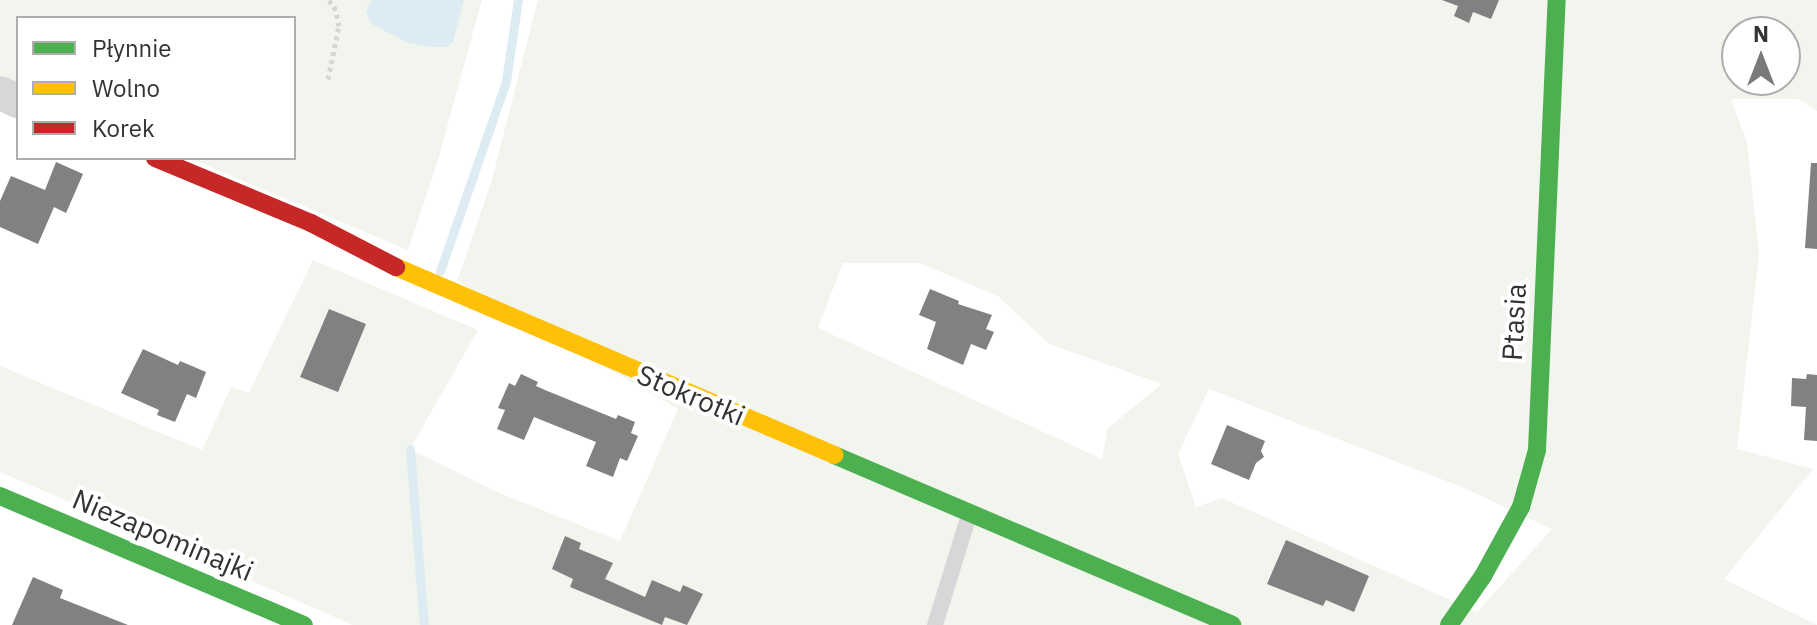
<!DOCTYPE html>
<meta charset="utf-8">
<style>
body{margin:0}
#map{position:relative;width:1817px;height:625px;overflow:hidden;background:#fff;font-family:"IBM Plex Sans",sans-serif}
div>[style]{position:absolute}
.green>*{inset:0;background:#f1f5ed}
.water>*{inset:0;background:#ddebf3}
.stream>*{height:9px;margin:-4.5px;padding:0 4.5px;transform-origin:4.5px;border-radius:4.5px;background:#ddebf3}
.building>*{inset:0;background:#818181}
.path>*{height:5px;margin-top:-2.5px;transform-origin:0;background:repeating-linear-gradient(90deg,#d6d6d6 0 4px,transparent 0 8px)}
.lane>*{height:16px;margin:-8px;padding:0 8px;transform-origin:8px;border-radius:8px;background:#d7d7d7}
.street>*{height:34px;margin:-17px;padding:0 17px;transform-origin:17px;border-radius:17px;background:#d7d7d7}
.fast>*{height:18px;margin:-9px;padding:0 9px;transform-origin:9px;border-radius:9px;background:#4caf50}
.slow>*{height:18px;margin:-9px;padding:0 9px;transform-origin:9px;border-radius:9px;background:#ffc107}
.jam>*{height:18px;margin:-9px;padding:0 9px;transform-origin:9px;border-radius:9px;background:#c62828}
span{translate:-50% -50%;white-space:nowrap;text-align:center;line-height:1.15;-webkit-text-stroke:8px #fff;paint-order:stroke}
.street-label{font-size:28px;color:#333}
.legend{position:absolute;left:16px;top:16px;width:280px;height:144px;box-sizing:border-box;background:#fff;border:2px solid #adadad;margin:0;padding:10px 14px;list-style:none;font-size:24px;color:#333}
.legend li{display:flex;align-items:center;gap:16px;height:40px}
.legend b{width:40px;border:2px solid #adadad}
.north{position:absolute;left:1721px;top:16px;width:80px;height:80px;box-sizing:border-box;background:#fff;border:2px solid #adadad;border-radius:50%;rotate:0deg;font-size:22px;font-weight:700;line-height:32px;text-align:center;color:#333}
.north::after{content:'';display:block;margin:auto;width:28px;height:36px;background:#7a7a7a;clip-path:polygon(50% 0,100% 100%,50% 72%,0 100%)}
</style>
<div id="map">
<div class="green">
<i style="clip-path:polygon(0 0,482px 0,436px 167px,408px 250px,189px 158px,294px 158px,294px 18px,18px 18px,18px 88px,0 81px)"></i>
<i style="clip-path:polygon(evenodd,538px 0,1817px 0,1817px 111px,1798px 99px,1731px 99px,1747px 143px,1759px 254px,1737px 449px,1813px 469px,1724px 579px,1817px 625px,353px 625px,0 472px,0 366px,202px 450px,231px 387px,249px 393px,313px 260px,478px 330px,410px 449px,497px 492px,620px 541px,678px 409px,457px 281px,491px 183px,538px 0,1737px 32px,1785px 32px,1785px 80px,1737px 80px,1737px 32px,538px 0,843px 263px,920px 263px,998px 296px,1049px 344px,1162px 384px,1108px 428px,1102px 459px,818px 328px,843px 263px,538px 0,1209px 389px,1462px 487px,1552px 529px,1477px 612px,1222px 498px,1196px 507px,1178px 454px,1209px 389px)"></i>
</div>
<div class="water">
<i style="clip-path:polygon(372px 0,464px 0,453px 42px,447px 47px,430px 47px,406px 42px,372px 24px,366px 11px)"></i>
</div>
<div class="stream">
<i style="left:440px;top:271px;width:201px;rotate:-70.8deg"></i>
<i style="left:506px;top:81px;width:82px;rotate:-81.6deg"></i>
<i style="left:410px;top:449px;width:177px;rotate:85.5deg"></i>
</div>
<div class="building">
<i style="clip-path:polygon(1442px 0,1499px 0,1491px 19px,1473px 12px,1469px 23px,1454px 16px,1458px 6px)"></i>
<i style="clip-path:polygon(56px 162px,83px 174px,66px 213px,54px 207px,38px 244px,0 227px,0 201px,11px 176px,45px 190px)"></i>
<i style="clip-path:polygon(1811px 163px,1817px 163px,1817px 249px,1805px 248px)"></i>
<i style="clip-path:polygon(930px 289px,959px 301px,958px 304px,992px 315px,986px 329px,994px 332px,986px 350px,971px 344px,963px 365px,927px 349px,936px 322px,919px 315px)"></i>
<i style="clip-path:polygon(329px 309px,366px 324px,338px 392px,300px 377px)"></i>
<i style="clip-path:polygon(143px 349px,178px 365px,180px 361px,206px 372px,196px 398px,187px 394px,175px 422px,157px 415px,159px 410px,121px 393px)"></i>
<i style="clip-path:polygon(521px 374px,538px 382px,536px 386px,545px 390px,616px 419px,618px 415px,635px 422px,631px 433px,638px 436px,627px 461px,620px 458px,613px 477px,586px 466px,596px 442px,534px 417px,524px 440px,497px 429px,505px 410px,498px 408px,509px 383px,515px 386px)"></i>
<i style="clip-path:polygon(1807px 374px,1817px 375px,1817px 441px,1804px 440px,1806px 407px,1791px 406px,1792px 378px,1806px 379px)"></i>
<i style="clip-path:polygon(1227px 425px,1265px 441px,1261px 451px,1264px 457px,1256px 463px,1249px 480px,1211px 464px)"></i>
<i style="clip-path:polygon(565px 536px,581px 543px,579px 549px,613px 563px,605px 579px,645px 597px,652px 580px,680px 592px,683px 585px,703px 594px,687px 625px,665px 617px,662px 625px,570px 587px,573px 579px,552px 569px)"></i>
<i style="clip-path:polygon(1286px 540px,1369px 576px,1354px 612px,1326px 600px,1323px 606px,1267px 584px)"></i>
<i style="clip-path:polygon(33px 577px,63px 590px,60px 598px,128px 625px,12px 625px)"></i>
</div>
<div class="path">
<i style="left:328px;top:79px;width:54px;rotate:-78.3deg"></i>
<i style="left:339px;top:26px;width:16px;rotate:-101deg"></i>
<i style="left:336px;top:10px;width:12px;rotate:-125deg"></i>
</div>
<div class="lane">
<i style="left:935px;top:625px;width:115px;rotate:-72.8deg"></i>
</div>
<div class="street">
<i style="left:0;top:93px;width:20px;rotate:24deg"></i>
</div>
<div class="fast">
<i style="left:834px;top:455px;width:433px;rotate:23.1deg"></i>
<i style="left:0;top:496px;width:330px;rotate:23deg"></i>
<i style="left:1449px;top:625px;width:60px;rotate:-55.2deg"></i>
<i style="left:1483px;top:576px;width:79px;rotate:-61.2deg"></i>
<i style="left:1521px;top:507px;width:59px;rotate:-74.3deg"></i>
<i style="left:1537px;top:450px;width:450px;rotate:-87.5deg"></i>
</div>
<div class="slow">
<i style="left:396px;top:267px;width:477px;rotate:23.2deg"></i>
</div>
<div class="jam">
<i style="left:155px;top:158px;width:169px;rotate:22.6deg"></i>
<i style="left:311px;top:223px;width:96px;rotate:27.4deg"></i>
</div>
<div class="street-label">
<span style="left:1514px;top:322px;rotate:-87deg">Ptasia</span>
<span style="left:691px;top:395px;rotate:23deg">Stokrotki</span>
<span style="left:163px;top:535px;rotate:23deg">Niezapominajki</span>
</div>
<ul class="legend">
<li><b style="height:10px;background:#4caf50"></b>Płynnie</li>
<li><b style="height:10px;background:#ffc107"></b>Wolno</li>
<li><b style="height:10px;background:#c62828"></b>Korek</li>
</ul>
<div class="north">N</div>
</div>
